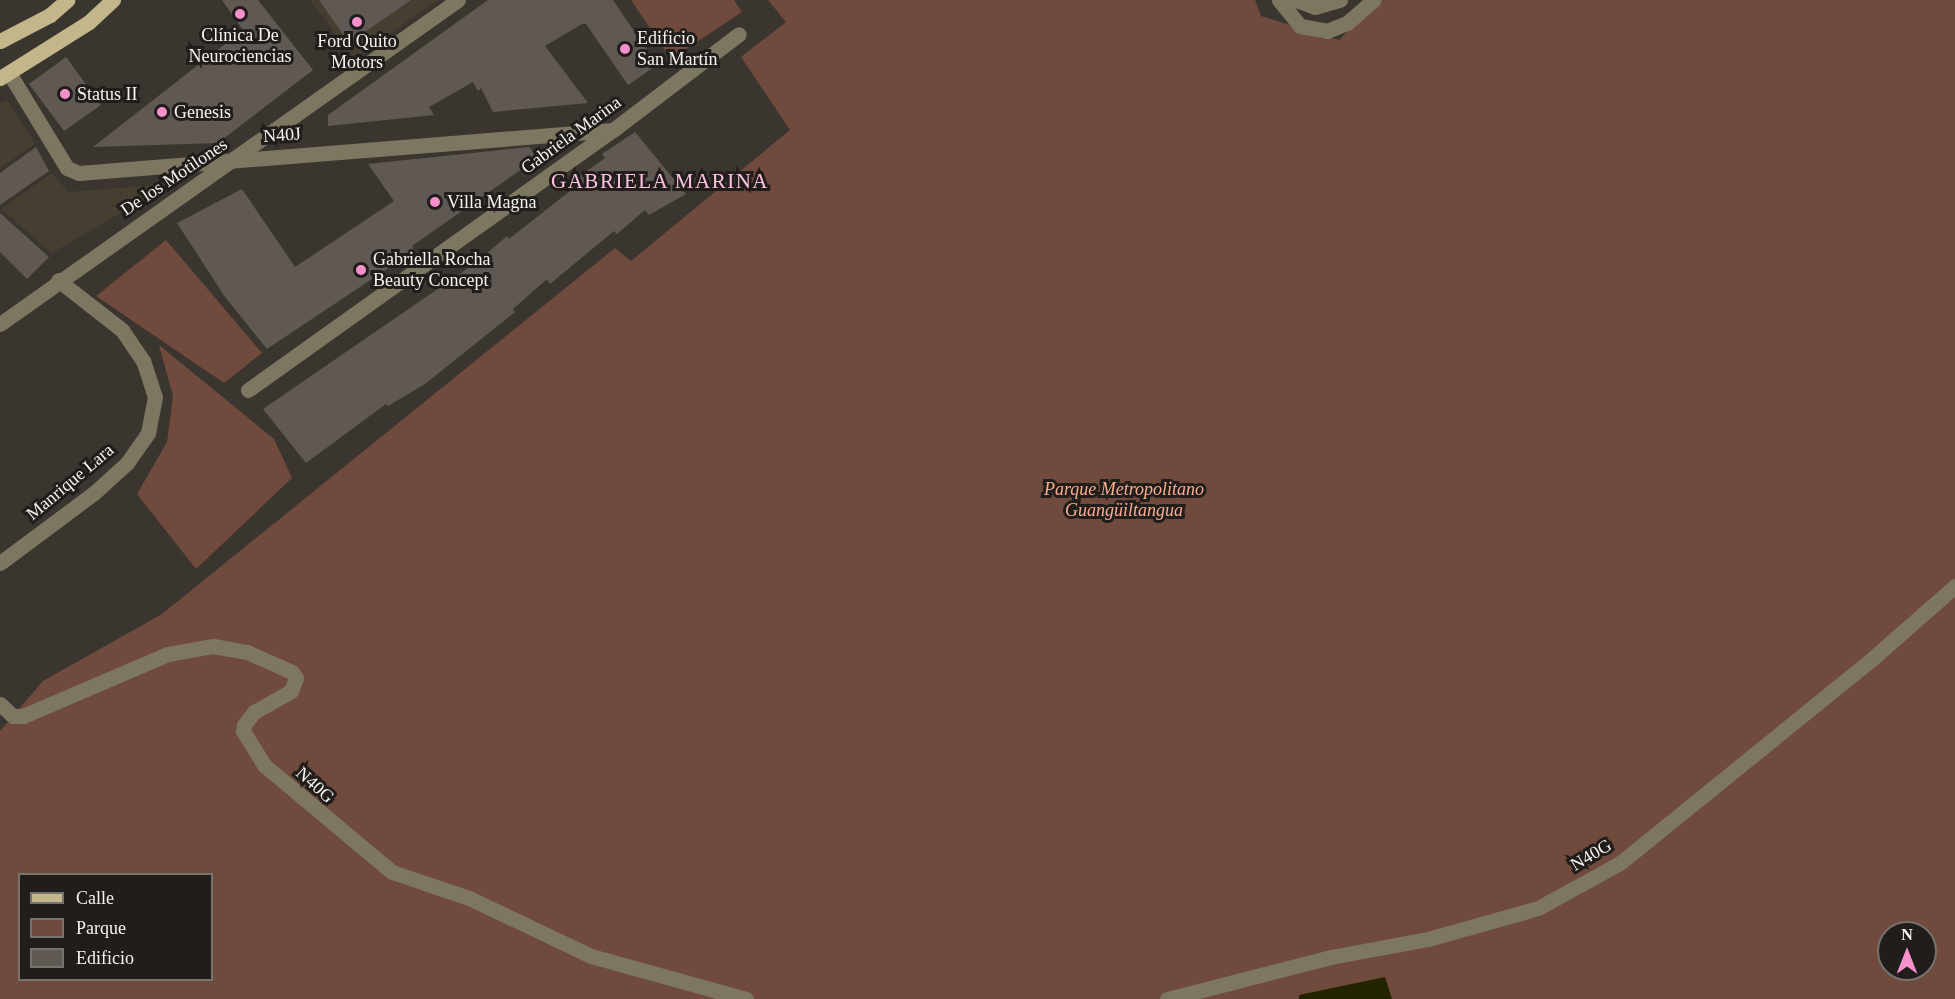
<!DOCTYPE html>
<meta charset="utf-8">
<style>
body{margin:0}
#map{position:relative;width:1955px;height:999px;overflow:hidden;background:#3a362f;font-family:"Times New Roman",serif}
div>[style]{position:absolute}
.built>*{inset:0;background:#463e31}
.green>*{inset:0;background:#704a3c}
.water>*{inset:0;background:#232500}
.building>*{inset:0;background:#605853}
.minor>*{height:15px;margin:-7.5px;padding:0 7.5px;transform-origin:7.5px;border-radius:7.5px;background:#7d7762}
.primary>*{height:15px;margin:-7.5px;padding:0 7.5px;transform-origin:7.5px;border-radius:7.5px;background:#c2b68a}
.dots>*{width:16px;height:16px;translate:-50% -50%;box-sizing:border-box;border:3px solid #201d1a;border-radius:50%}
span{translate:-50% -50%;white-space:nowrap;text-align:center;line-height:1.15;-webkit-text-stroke:6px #201d1a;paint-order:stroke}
.poi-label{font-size:18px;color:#f7f3ef}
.left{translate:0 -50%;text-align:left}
.street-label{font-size:18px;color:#f7f3ef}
.park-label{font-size:18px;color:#fbac90;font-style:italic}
.quarter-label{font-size:21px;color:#fdc1e1;letter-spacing:1.5px}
.legend{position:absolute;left:18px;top:873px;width:195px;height:108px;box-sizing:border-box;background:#201d1a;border:2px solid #76736f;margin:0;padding:8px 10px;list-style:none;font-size:18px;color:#f7f3ef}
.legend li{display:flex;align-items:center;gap:12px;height:30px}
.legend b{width:30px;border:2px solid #76736f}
.north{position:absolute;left:1877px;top:921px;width:60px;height:60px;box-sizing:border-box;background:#201d1a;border:2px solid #76736f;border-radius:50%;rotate:0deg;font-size:16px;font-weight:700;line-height:24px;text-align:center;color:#f7f3ef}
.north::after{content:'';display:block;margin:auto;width:21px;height:27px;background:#f890cb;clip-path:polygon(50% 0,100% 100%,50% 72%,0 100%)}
</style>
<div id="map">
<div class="built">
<i style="clip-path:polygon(310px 0,439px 0,354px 58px)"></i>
<i style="clip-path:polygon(7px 100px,35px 144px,0 168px,0 103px)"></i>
<i style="clip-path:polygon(52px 173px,68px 192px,170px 184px,52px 253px,1px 209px)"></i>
</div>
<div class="green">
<i style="clip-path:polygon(631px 0,734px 0,742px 12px,671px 59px)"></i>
<i style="clip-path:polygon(evenodd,768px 0,1255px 0,1261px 16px,1339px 40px,1381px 0,1955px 0,1955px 999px,0 999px,0 731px,43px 681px,162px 614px,615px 248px,631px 261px,790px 130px,741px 57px,786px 22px,768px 0,20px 874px,212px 874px,212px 980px,20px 980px,20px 874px,768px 0,1889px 933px,1925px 933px,1925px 969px,1889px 969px,1889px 933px)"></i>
<i style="clip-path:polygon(166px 240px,262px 353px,224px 383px,96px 296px)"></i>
<i style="clip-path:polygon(159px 345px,274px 439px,292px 478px,196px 569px,137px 494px,167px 442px,173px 396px)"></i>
</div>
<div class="water">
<i style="clip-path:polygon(1385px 977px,1392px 999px,1299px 999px,1299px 995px)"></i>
</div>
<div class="building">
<i style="clip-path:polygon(222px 0,258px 0,313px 70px,218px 143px,93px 147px,243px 30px)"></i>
<i style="clip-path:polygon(319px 0,411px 0,349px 43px)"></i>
<i style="clip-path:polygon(488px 0,613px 0,657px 65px,628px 85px,586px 24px,582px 24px,545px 46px,588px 103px,493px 112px,481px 88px,478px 91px,473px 82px,429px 107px,434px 115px,328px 126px,328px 115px)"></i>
<i style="clip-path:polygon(66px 57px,101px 105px,64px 131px,29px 84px)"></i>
<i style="clip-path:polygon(635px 132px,686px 194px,649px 215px,645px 210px,617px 234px,614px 231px,550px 284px,547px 279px,513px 309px,515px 312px,425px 384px,388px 406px,386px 404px,306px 463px,263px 409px,477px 262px,507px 236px,509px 239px,575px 187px,571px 182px,605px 158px,602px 154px)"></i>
<i style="clip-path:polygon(36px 147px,49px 171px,0 205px,0 173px)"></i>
<i style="clip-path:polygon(529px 147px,539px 157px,412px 246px,414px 250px,381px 273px,267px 349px,225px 297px,177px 223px,242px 189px,295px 267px,394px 201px,368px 164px)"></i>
<i style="clip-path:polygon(0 213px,49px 257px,27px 279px,0 252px)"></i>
</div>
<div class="minor">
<i style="left:1279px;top:0;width:33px;rotate:51deg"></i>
<i style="left:1300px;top:26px;width:27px;rotate:10deg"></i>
<i style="left:1327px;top:31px;width:22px;rotate:-22deg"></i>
<i style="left:1347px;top:23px;width:35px;rotate:-41deg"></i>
<i style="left:1296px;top:0;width:20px;rotate:20deg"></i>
<i style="left:1315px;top:7px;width:26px;rotate:-16deg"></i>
<i style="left:9px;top:73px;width:111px;rotate:58.6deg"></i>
<i style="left:67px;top:168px;width:13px;rotate:23deg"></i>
<i style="left:79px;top:173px;width:536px;rotate:-4.6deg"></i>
<i style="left:0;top:324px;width:561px;rotate:-35.28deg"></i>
<i style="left:248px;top:390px;width:448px;rotate:-35.5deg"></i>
<i style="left:613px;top:130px;width:158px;rotate:-37.3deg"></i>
<i style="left:0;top:563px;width:117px;rotate:-36.7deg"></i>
<i style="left:94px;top:493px;width:45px;rotate:-42.3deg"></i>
<i style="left:127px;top:463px;width:37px;rotate:-55deg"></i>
<i style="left:148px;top:433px;width:37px;rotate:-79deg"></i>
<i style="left:155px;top:397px;width:38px;rotate:-108deg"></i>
<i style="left:143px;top:361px;width:37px;rotate:-124deg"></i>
<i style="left:122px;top:330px;width:81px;rotate:-142deg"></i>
<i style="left:0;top:704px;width:18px;rotate:43deg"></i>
<i style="left:13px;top:716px;width:10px"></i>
<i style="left:23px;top:716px;width:158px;rotate:-23.2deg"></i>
<i style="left:168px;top:654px;width:46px;rotate:-10.1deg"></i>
<i style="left:213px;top:646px;width:35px;rotate:10deg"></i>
<i style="left:247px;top:652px;width:49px;rotate:24deg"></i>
<i style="left:292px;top:672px;width:7px;rotate:56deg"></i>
<i style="left:296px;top:678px;width:14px;rotate:111deg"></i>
<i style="left:291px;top:691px;width:43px;rotate:150.4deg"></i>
<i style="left:254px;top:712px;width:16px;rotate:128deg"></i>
<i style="left:244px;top:725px;width:6px;rotate:99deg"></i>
<i style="left:243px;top:731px;width:40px;rotate:58deg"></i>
<i style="left:264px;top:765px;width:167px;rotate:39.9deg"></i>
<i style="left:392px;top:872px;width:81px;rotate:18.7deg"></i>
<i style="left:469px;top:898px;width:135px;rotate:25.4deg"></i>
<i style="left:591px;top:956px;width:161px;rotate:15.5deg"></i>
<i style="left:1167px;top:999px;width:169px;rotate:-14.4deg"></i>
<i style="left:1331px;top:957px;width:99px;rotate:-10.5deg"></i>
<i style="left:1428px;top:939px;width:114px;rotate:-15.7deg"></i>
<i style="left:1538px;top:908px;width:94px;rotate:-28.8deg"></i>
<i style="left:1620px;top:863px;width:326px;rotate:-39deg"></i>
<i style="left:1873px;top:658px;width:109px;rotate:-41.3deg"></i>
</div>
<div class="primary">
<i style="left:0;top:41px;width:56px;rotate:-27.5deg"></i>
<i style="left:50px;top:15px;width:23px;rotate:-41deg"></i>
<i style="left:0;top:78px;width:105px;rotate:-32.2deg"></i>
<i style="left:89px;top:22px;width:33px;rotate:-43deg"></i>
</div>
<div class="dots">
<i style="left:240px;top:14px;background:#f890cb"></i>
<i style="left:357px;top:22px;background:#f890cb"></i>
<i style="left:625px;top:49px;background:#f890cb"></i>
<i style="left:65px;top:94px;background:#f890cb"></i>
<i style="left:162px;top:112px;background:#f890cb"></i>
<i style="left:435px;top:202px;background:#f890cb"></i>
<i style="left:361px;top:270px;background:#f890cb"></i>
</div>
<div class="poi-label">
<span style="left:240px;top:46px">Clínica De<br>Neurociencias</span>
<span class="left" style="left:637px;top:49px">Edificio<br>San Martín</span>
<span style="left:357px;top:52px">Ford Quito<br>Motors</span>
<span class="left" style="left:77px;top:94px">Status II</span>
<span class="left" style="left:174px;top:112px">Genesis</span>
<span class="left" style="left:447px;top:202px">Villa Magna</span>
<span class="left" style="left:373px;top:270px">Gabriella Rocha<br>Beauty Concept</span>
</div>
<div class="street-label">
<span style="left:282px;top:135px;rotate:-4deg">N40J</span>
<span style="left:571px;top:135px;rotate:-36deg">Gabriela Marina</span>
<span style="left:174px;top:177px;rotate:-34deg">De los Motilones</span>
<span style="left:70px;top:482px;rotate:-40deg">Manrique Lara</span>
<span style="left:315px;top:785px;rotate:42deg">N40G</span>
<span style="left:1591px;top:855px;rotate:-31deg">N40G</span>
</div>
<div class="park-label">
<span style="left:1124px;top:500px">Parque Metropolitano<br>Guangüiltangua</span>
</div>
<div class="quarter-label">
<span style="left:660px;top:181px">GABRIELA MARINA</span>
</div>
<ul class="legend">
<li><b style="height:8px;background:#c2b68a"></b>Calle</li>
<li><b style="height:16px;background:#704a3c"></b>Parque</li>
<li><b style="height:16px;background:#605853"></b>Edificio</li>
</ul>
<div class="north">N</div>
</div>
